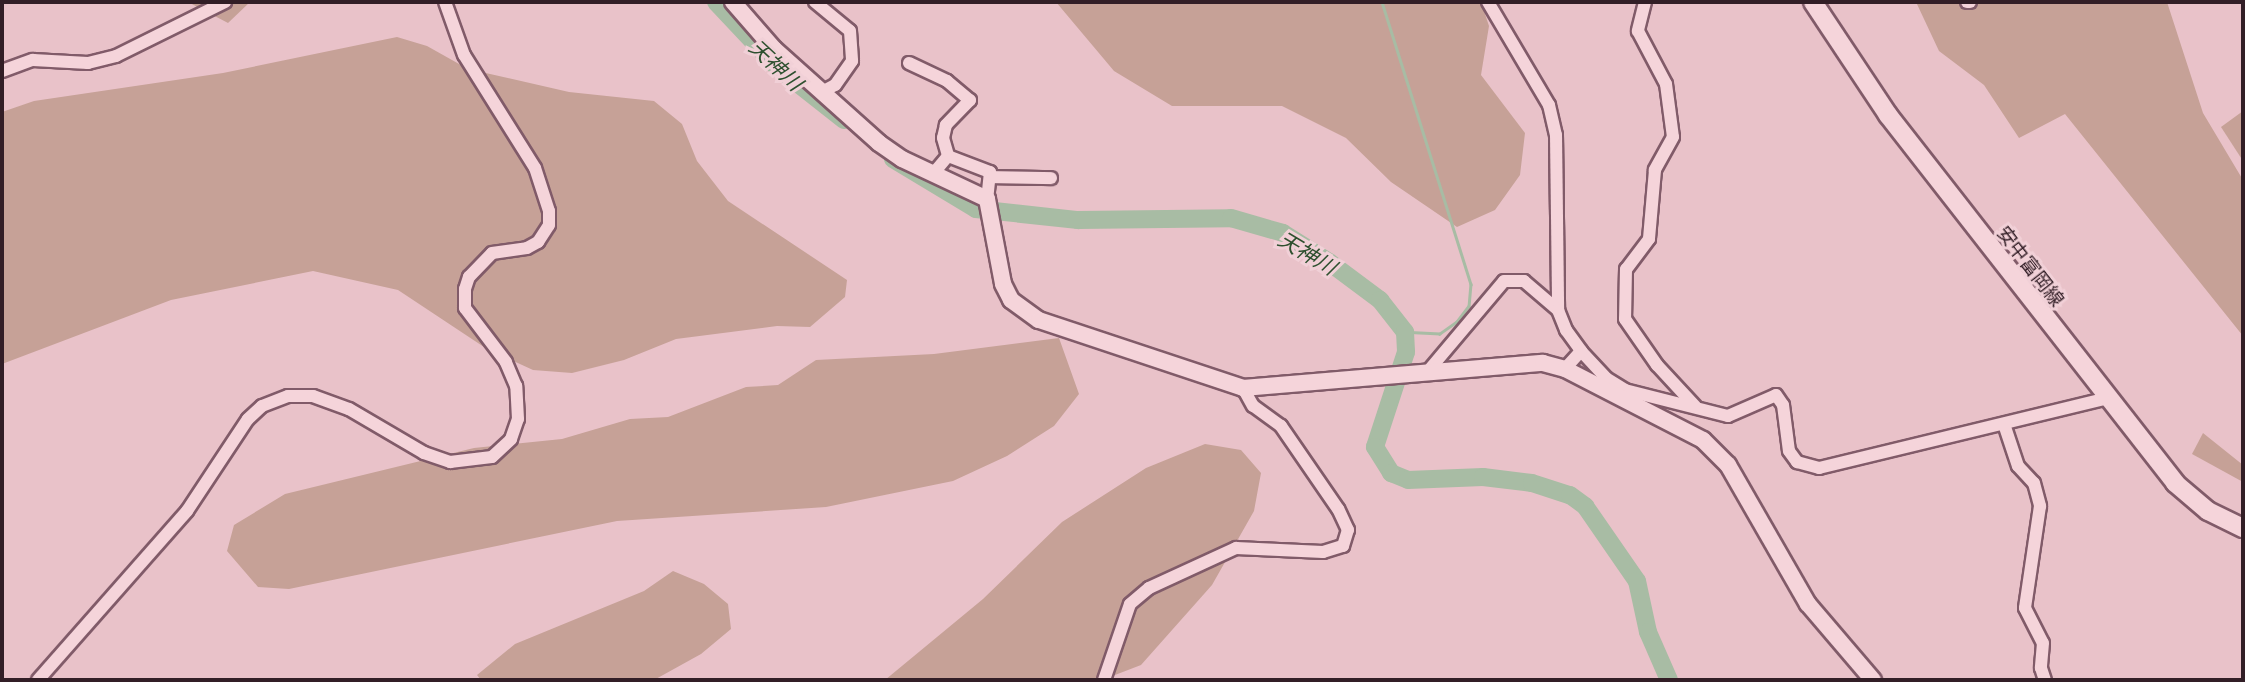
<!DOCTYPE html>
<meta charset="utf-8">
<style>
body{margin:0}
#map{position:relative;width:2245px;height:682px;overflow:hidden;background:#e9c2c9;font-family:"Playfair Display","Noto Sans JP",serif}
div>[style]{position:absolute}
.green>*{inset:0;background:#c6a197}
.stream>*{height:2.5px;margin:-1.25px;padding:0 1.25px;transform-origin:1.25px;border-radius:1.25px;background:#a8bca4}
.river>*{height:18px;margin:-9px;padding:0 9px;transform-origin:9px;border-radius:9px;background:#a8bca4}
.roads{filter:drop-shadow(2px 0 #815b69) drop-shadow(-2px 0 #815b69) drop-shadow(0 2px #815b69) drop-shadow(0 -2px #815b69)}
.minor>*{height:12px;margin:-6px;padding:0 6px;transform-origin:6px;border-radius:6px;background:#f5d4da}
.tertiary>*{height:16px;margin:-8px;padding:0 8px;transform-origin:8px;border-radius:8px;background:#f5d4da}
.secondary>*{height:18px;margin:-9px;padding:0 9px;transform-origin:9px;border-radius:9px;background:#f5d4da}
span{translate:-50% -50%;white-space:nowrap;text-align:center;line-height:1.15;-webkit-text-stroke:6px #f1d0d7;paint-order:stroke}
.street-label{font-size:19px;color:#321e26}
.water-label{font-size:21px;color:#2e502f;font-style:italic}
.frame{position:absolute;inset:0;border:4px solid #321e26;pointer-events:none}
</style>
<div id="map">
<div class="green">
<i style="clip-path:polygon(188px 2px,250px 2px,228px 23px)"></i>
<i style="clip-path:polygon(1056px 2px,1481px 2px,1489px 26px,1481px 75px,1525px 133px,1520px 175px,1495px 210px,1457px 227px,1391px 182px,1346px 138px,1282px 106px,1172px 106px,1114px 71px)"></i>
<i style="clip-path:polygon(1916px 2px,2167px 2px,2203px 113px,2243px 180px,2243px 336px,2065px 114px,2019px 138px,1984px 85px,1939px 51px)"></i>
<i style="clip-path:polygon(397px 37px,427px 46px,468px 69px,569px 92px,654px 101px,682px 124px,697px 161px,728px 201px,847px 280px,845px 297px,810px 327px,777px 326px,676px 339px,624px 360px,572px 373px,533px 370px,487px 349px,398px 290px,313px 271px,171px 300px,2px 364px,2px 112px,34px 101px,223px 73px)"></i>
<i style="clip-path:polygon(2243px 111px,2243px 161px,2221px 127px)"></i>
<i style="clip-path:polygon(1059px 338px,1079px 394px,1054px 426px,1007px 456px,953px 481px,826px 507px,617px 521px,289px 589px,258px 587px,227px 551px,234px 525px,285px 494px,474px 448px,562px 439px,630px 419px,668px 417px,746px 387px,778px 385px,816px 360px,934px 354px)"></i>
<i style="clip-path:polygon(2203px 433px,2243px 465px,2243px 482px,2192px 454px)"></i>
<i style="clip-path:polygon(1205px 444px,1241px 450px,1261px 473px,1254px 511px,1212px 585px,1141px 665px,1102px 680px,885px 680px,983px 599px,1062px 522px,1146px 468px)"></i>
<i style="clip-path:polygon(673px 571px,704px 584px,728px 604px,731px 629px,701px 654px,654px 680px,481px 680px,477px 675px,515px 644px,644px 591px)"></i>
</div>
<div class="stream">
<i style="left:1382px;top:2px;width:296px;rotate:72.5deg"></i>
<i style="left:1471px;top:284px;width:22px;rotate:95deg"></i>
<i style="left:1469px;top:306px;width:20px;rotate:127deg"></i>
<i style="left:1457px;top:322px;width:21px;rotate:145deg"></i>
<i style="left:1440px;top:334px;width:35px;rotate:-177deg"></i>
</div>
<div class="river">
<i style="left:716px;top:2px;width:91px;rotate:46.8deg"></i>
<i style="left:778px;top:68px;width:84px;rotate:38.2deg"></i>
<i style="left:893px;top:159px;width:97px;rotate:31.1deg"></i>
<i style="left:976px;top:209px;width:103px;rotate:6.2deg"></i>
<i style="left:1078px;top:220px;width:153px;rotate:-0.7deg"></i>
<i style="left:1231px;top:218px;width:54px;rotate:16.1deg"></i>
<i style="left:1283px;top:233px;width:54px;rotate:32.2deg"></i>
<i style="left:1329px;top:262px;width:64px;rotate:36.7deg"></i>
<i style="left:1380px;top:300px;width:41px;rotate:52deg"></i>
<i style="left:1405px;top:332px;width:20px;rotate:87deg"></i>
<i style="left:1406px;top:352px;width:100px;rotate:108.1deg"></i>
<i style="left:1375px;top:447px;width:31px;rotate:58deg"></i>
<i style="left:1391px;top:473px;width:18px;rotate:22deg"></i>
<i style="left:1408px;top:480px;width:75px;rotate:-2.3deg"></i>
<i style="left:1483px;top:477px;width:49px;rotate:7deg"></i>
<i style="left:1532px;top:483px;width:40px;rotate:18deg"></i>
<i style="left:1570px;top:495px;width:19px;rotate:36deg"></i>
<i style="left:1585px;top:506px;width:91px;rotate:55.3deg"></i>
<i style="left:1637px;top:581px;width:52px;rotate:77.8deg"></i>
<i style="left:1648px;top:632px;width:52px;rotate:66.4deg"></i>
</div>
<div class="roads">
<div class="minor">
<i style="left:815px;top:2px;width:45px;rotate:39.6deg"></i>
<i style="left:850px;top:31px;width:30px;rotate:86deg"></i>
<i style="left:852px;top:61px;width:29px;rotate:125deg"></i>
<i style="left:835px;top:85px;width:15px;rotate:152deg"></i>
<i style="left:1488px;top:2px;width:120px;rotate:59.4deg"></i>
<i style="left:1549px;top:105px;width:31px;rotate:77deg"></i>
<i style="left:1556px;top:135px;width:175px;rotate:89.3deg"></i>
<i style="left:1645px;top:2px;width:30px;rotate:104deg"></i>
<i style="left:1638px;top:31px;width:60px;rotate:62.2deg"></i>
<i style="left:1666px;top:84px;width:53px;rotate:82.5deg"></i>
<i style="left:1673px;top:137px;width:38px;rotate:119deg"></i>
<i style="left:1655px;top:170px;width:69px;rotate:95deg"></i>
<i style="left:1649px;top:239px;width:38px;rotate:127deg"></i>
<i style="left:1626px;top:269px;width:50px;rotate:91.1deg"></i>
<i style="left:1625px;top:319px;width:56px;rotate:55.2deg"></i>
<i style="left:1657px;top:365px;width:56px;rotate:47.2deg"></i>
<i style="left:1967px;top:2px;width:3px"></i>
<i style="left:909px;top:63px;width:42px;rotate:25.3deg"></i>
<i style="left:947px;top:81px;width:30px;rotate:40deg"></i>
<i style="left:970px;top:100px;width:35px;rotate:134deg"></i>
<i style="left:946px;top:125px;width:13px;rotate:103deg"></i>
<i style="left:943px;top:138px;width:19px;rotate:74deg"></i>
<i style="left:948px;top:156px;width:23px;rotate:130deg"></i>
<i style="left:2px;top:71px;width:33px;rotate:-20deg"></i>
<i style="left:33px;top:60px;width:55px;rotate:3.1deg"></i>
<i style="left:88px;top:63px;width:29px;rotate:-14deg"></i>
<i style="left:116px;top:56px;width:122px;rotate:-26.4deg"></i>
<i style="left:948px;top:156px;width:45px;rotate:20.9deg"></i>
<i style="left:990px;top:172px;width:27px;rotate:96deg"></i>
<i style="left:992px;top:177px;width:59px;rotate:1deg"></i>
<i style="left:1581px;top:351px;width:37px;rotate:47deg"></i>
<i style="left:1606px;top:378px;width:22px;rotate:32deg"></i>
<i style="left:1625px;top:390px;width:106px;rotate:14.2deg"></i>
<i style="left:1728px;top:416px;width:52px;rotate:-23.6deg"></i>
<i style="left:1776px;top:395px;width:12px;rotate:55deg"></i>
<i style="left:1783px;top:405px;width:46px;rotate:82.6deg"></i>
<i style="left:1789px;top:451px;width:14px;rotate:54deg"></i>
<i style="left:1797px;top:462px;width:23px;rotate:15deg"></i>
<i style="left:1819px;top:468px;width:297px;rotate:-13.6deg"></i>
<i style="left:1429px;top:370px;width:116px;rotate:-49.9deg"></i>
<i style="left:1504px;top:281px;width:20px"></i>
<i style="left:1524px;top:281px;width:45px;rotate:40.5deg"></i>
<i style="left:1558px;top:310px;width:22px;rotate:68deg"></i>
<i style="left:1566px;top:330px;width:26px;rotate:54deg"></i>
<i style="left:1581px;top:351px;width:24px;rotate:132deg"></i>
<i style="left:2004px;top:424px;width:44px;rotate:71.6deg"></i>
<i style="left:2018px;top:466px;width:23px;rotate:47deg"></i>
<i style="left:2034px;top:483px;width:24px;rotate:75deg"></i>
<i style="left:2040px;top:506px;width:103px;rotate:98.4deg"></i>
<i style="left:2025px;top:608px;width:39px;rotate:63deg"></i>
<i style="left:2043px;top:643px;width:25px;rotate:95deg"></i>
<i style="left:2041px;top:668px;width:13px;rotate:72deg"></i>
<i style="left:38px;top:680px;width:225px;rotate:-48.6deg"></i>
<i style="left:187px;top:511px;width:110px;rotate:-56.5deg"></i>
<i style="left:248px;top:419px;width:19px;rotate:-43deg"></i>
<i style="left:262px;top:406px;width:28px;rotate:-21deg"></i>
<i style="left:288px;top:396px;width:25px"></i>
<i style="left:313px;top:396px;width:38px;rotate:20deg"></i>
<i style="left:349px;top:409px;width:87px;rotate:30.4deg"></i>
<i style="left:424px;top:453px;width:28px;rotate:19deg"></i>
<i style="left:450px;top:462px;width:42px;rotate:-6.8deg"></i>
<i style="left:492px;top:457px;width:26px;rotate:-43deg"></i>
<i style="left:511px;top:439px;width:21px;rotate:-71deg"></i>
<i style="left:518px;top:419px;width:33px;rotate:-93deg"></i>
<i style="left:516px;top:386px;width:26px;rotate:-113deg"></i>
<i style="left:506px;top:362px;width:68px;rotate:-127.2deg"></i>
<i style="left:465px;top:308px;width:19px;rotate:-90deg"></i>
<i style="left:465px;top:289px;width:13px;rotate:-72deg"></i>
<i style="left:469px;top:277px;width:33px;rotate:-46deg"></i>
<i style="left:492px;top:253px;width:35px;rotate:-8deg"></i>
<i style="left:527px;top:248px;width:13px;rotate:-29deg"></i>
<i style="left:538px;top:242px;width:20px;rotate:-57deg"></i>
<i style="left:549px;top:225px;width:14px;rotate:-90deg"></i>
<i style="left:549px;top:211px;width:45px;rotate:-108deg"></i>
<i style="left:535px;top:168px;width:133px;rotate:-122.1deg"></i>
<i style="left:464px;top:55px;width:56px;rotate:-109.7deg"></i>
<i style="left:1104px;top:680px;width:80px;rotate:-71.1deg"></i>
<i style="left:1130px;top:604px;width:25px;rotate:-40deg"></i>
<i style="left:1149px;top:588px;width:96px;rotate:-24.7deg"></i>
<i style="left:1236px;top:548px;width:87px;rotate:2.6deg"></i>
<i style="left:1323px;top:552px;width:21px;rotate:-17deg"></i>
<i style="left:1343px;top:546px;width:17px;rotate:-73deg"></i>
<i style="left:1348px;top:530px;width:23px;rotate:-115deg"></i>
<i style="left:1338px;top:509px;width:101px;rotate:-124.5deg"></i>
<i style="left:1281px;top:426px;width:34px;rotate:-144deg"></i>
<i style="left:1253px;top:406px;width:21px;rotate:-119deg"></i>
</div>
<div class="tertiary">
<i style="left:733px;top:2px;width:62px;rotate:48.9deg"></i>
<i style="left:774px;top:49px;width:141px;rotate:41.8deg"></i>
<i style="left:879px;top:143px;width:28px;rotate:35deg"></i>
<i style="left:902px;top:159px;width:94px;rotate:25.2deg"></i>
<i style="left:987px;top:199px;width:86px;rotate:79.3deg"></i>
<i style="left:1003px;top:284px;width:18px;rotate:63deg"></i>
<i style="left:1011px;top:300px;width:34px;rotate:36deg"></i>
<i style="left:1039px;top:320px;width:215px;rotate:18.4deg"></i>
<i style="left:1243px;top:388px;width:301px;rotate:-4.8deg"></i>
<i style="left:1543px;top:363px;width:23px;rotate:15deg"></i>
<i style="left:1565px;top:369px;width:155px;rotate:27.2deg"></i>
<i style="left:1703px;top:440px;width:35px;rotate:45deg"></i>
<i style="left:1728px;top:465px;width:160px;rotate:60.1deg"></i>
<i style="left:1808px;top:604px;width:100px;rotate:49.5deg"></i>
</div>
<div class="secondary">
<i style="left:1813px;top:2px;width:136px;rotate:56.4deg"></i>
<i style="left:1888px;top:115px;width:467px;rotate:52deg"></i>
<i style="left:2175px;top:483px;width:43px;rotate:40.3deg"></i>
<i style="left:2208px;top:511px;width:39px;rotate:26deg"></i>
</div>
</div>
<div class="street-label">
<span style="left:2031px;top:266px;rotate:52deg">安中富岡線</span>
</div>
<div class="water-label">
<span style="left:777px;top:64px;rotate:43deg">天神川</span>
<span style="left:1308px;top:252px;rotate:31deg">天神川</span>
</div>
<div class="frame"></div>
</div>
